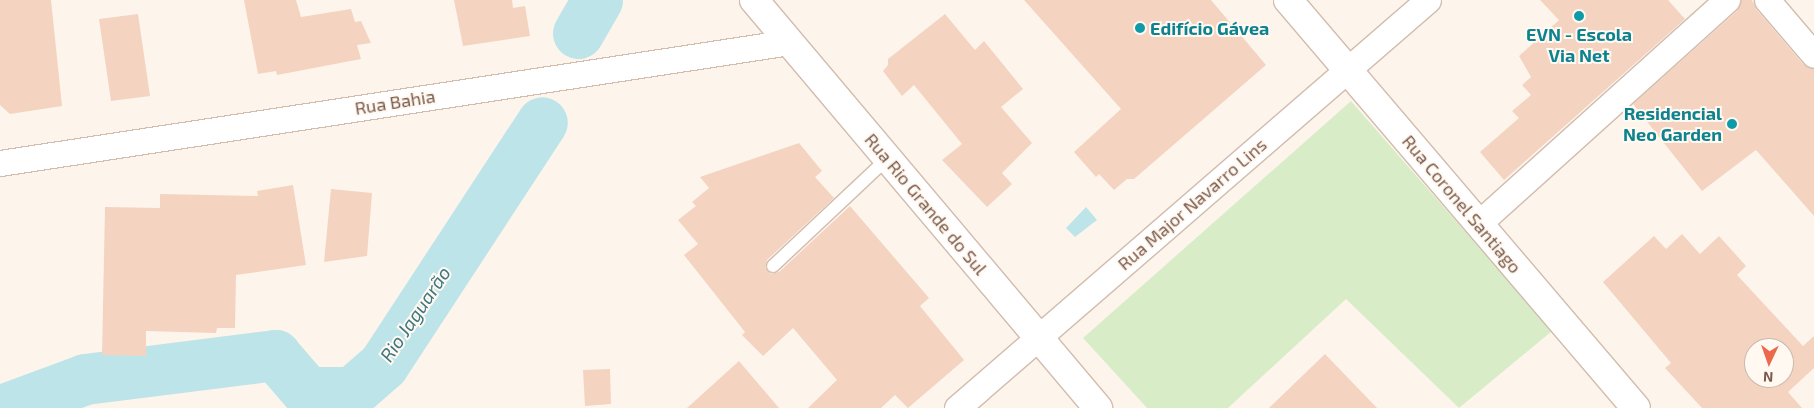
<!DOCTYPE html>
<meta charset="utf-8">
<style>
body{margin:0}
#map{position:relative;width:1814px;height:408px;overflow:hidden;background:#fdf5eb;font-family:"Exo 2",sans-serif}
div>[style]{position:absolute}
.green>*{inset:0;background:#d8edc7}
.water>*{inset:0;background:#bde4e9}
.river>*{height:51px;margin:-25.5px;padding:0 25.5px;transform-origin:25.5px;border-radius:25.5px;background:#bde4e9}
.building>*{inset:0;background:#f4d3c1}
.roads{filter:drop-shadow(1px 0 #d2bcae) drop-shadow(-1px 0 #d2bcae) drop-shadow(0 1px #d2bcae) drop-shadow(0 -1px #d2bcae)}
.lane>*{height:12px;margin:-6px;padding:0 6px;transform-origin:6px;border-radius:6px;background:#fff}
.street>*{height:25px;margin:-12.5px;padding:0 12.5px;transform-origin:12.5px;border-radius:12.5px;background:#fff}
.secondary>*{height:28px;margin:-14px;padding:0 14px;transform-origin:14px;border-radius:14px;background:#fff}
.dots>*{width:14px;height:14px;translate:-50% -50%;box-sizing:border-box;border:2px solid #fff9f2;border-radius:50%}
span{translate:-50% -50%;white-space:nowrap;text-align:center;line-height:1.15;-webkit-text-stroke:4px #fff9f2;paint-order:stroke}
.culture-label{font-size:18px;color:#0d838f;font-weight:700}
.left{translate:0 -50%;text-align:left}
.right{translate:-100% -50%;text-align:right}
.street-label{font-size:18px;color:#7b5a4b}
.water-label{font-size:19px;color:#3d7780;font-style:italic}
.north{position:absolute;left:1744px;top:338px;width:50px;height:50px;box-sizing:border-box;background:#fff9f2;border:1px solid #cab9af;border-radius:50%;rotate:183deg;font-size:14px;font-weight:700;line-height:20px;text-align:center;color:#7b5a4b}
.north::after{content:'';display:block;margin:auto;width:18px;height:22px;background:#eb6a4c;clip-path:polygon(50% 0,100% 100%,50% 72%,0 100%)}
</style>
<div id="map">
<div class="green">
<i style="clip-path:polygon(1351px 101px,1552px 331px,1459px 408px,1346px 299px,1228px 408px,1147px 408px,1083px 338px)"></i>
</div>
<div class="water">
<i style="clip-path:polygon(1086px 207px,1097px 220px,1075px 237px,1066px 228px)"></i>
</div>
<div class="river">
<i style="left:578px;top:33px;width:38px;rotate:-60deg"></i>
<i style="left:7px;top:408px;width:83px;rotate:-20.4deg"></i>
<i style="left:85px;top:379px;width:192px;rotate:-7.2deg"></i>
<i style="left:275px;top:355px;width:49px;rotate:49.1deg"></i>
<i style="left:307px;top:392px;width:45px"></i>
<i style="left:352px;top:392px;width:41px;rotate:-41.1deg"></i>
<i style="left:383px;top:365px;width:290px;rotate:-56.8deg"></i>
</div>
<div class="building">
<i style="clip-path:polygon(0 0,51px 0,62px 106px,10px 114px,0 105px)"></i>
<i style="clip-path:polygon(244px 0,296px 0,301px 17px,351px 9px,355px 22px,361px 21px,371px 43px,357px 45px,361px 59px,277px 75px,276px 71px,258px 74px)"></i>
<i style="clip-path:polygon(454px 0,512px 0,513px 8px,525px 6px,530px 36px,463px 46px)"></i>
<i style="clip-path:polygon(1024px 0,1211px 0,1266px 65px,1134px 179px,1127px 179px,1114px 190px,1099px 174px,1096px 177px,1074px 152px,1121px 109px)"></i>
<i style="clip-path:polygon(1540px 0,1668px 0,1685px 19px,1504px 180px,1480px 152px,1519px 118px,1512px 111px,1531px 95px,1522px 85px,1531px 77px,1519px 56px,1559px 20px)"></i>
<i style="clip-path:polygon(1741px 0,1752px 0,1756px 9px,1803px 64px,1814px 69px,1814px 216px,1756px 150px,1702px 191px,1633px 104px,1737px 11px)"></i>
<i style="clip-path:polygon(138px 14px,150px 96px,111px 101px,99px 19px)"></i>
<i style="clip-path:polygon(945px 14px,975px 50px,984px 41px,1023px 89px,1001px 107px,1032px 143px,1002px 173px,1012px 184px,987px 207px,942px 160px,962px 144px,914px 85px,902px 96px,883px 71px,888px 65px,888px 59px)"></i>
<i style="clip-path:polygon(799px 143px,822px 171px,815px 177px,834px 198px,767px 260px,765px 268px,771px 274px,779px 272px,850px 206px,929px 298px,920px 306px,964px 360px,908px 408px,895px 395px,881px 408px,808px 408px,837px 380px,793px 328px,763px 356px,742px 335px,745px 332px,684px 255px,698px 244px,678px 220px,696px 206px,692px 202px,709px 188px,700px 177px)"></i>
<i style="clip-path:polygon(293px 185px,306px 265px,236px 275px,235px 328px,217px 328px,216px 333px,146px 331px,146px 356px,102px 355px,105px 207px,160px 208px,160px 194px,258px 196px,257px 191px)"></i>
<i style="clip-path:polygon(331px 189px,372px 193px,367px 256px,324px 262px)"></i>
<i style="clip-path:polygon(evenodd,1682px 234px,1700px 254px,1719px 236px,1746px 266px,1737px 275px,1803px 346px,1814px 336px,1814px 368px,1788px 392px,1802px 408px,1702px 408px,1665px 368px,1671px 363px,1603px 282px,1654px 236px,1666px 249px,1682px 234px,1754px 348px,1784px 348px,1784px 378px,1754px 378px,1754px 348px)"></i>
<i style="clip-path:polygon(1325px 354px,1377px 408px,1269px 408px)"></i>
<i style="clip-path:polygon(739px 361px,779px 408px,687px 408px)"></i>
<i style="clip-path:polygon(610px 369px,611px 404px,585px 406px,583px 370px)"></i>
</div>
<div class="roads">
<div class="lane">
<i style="left:773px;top:266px;width:158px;rotate:-43.2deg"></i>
</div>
<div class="street">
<i style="left:1767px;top:0;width:72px;rotate:49.5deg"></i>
<i style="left:0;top:163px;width:799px;rotate:-8.71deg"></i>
<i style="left:1479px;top:223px;width:334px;rotate:-42deg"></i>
<i style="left:957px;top:408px;width:623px;rotate:-40.9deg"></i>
</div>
<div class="secondary">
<i style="left:754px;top:0;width:534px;rotate:49.86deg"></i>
<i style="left:1288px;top:0;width:536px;rotate:49.54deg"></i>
</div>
</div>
<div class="dots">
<i style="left:1579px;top:16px;background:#0f9aa8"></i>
<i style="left:1140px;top:28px;background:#0f9aa8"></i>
<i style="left:1732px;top:124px;background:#0f9aa8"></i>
</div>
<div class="culture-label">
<span class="left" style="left:1150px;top:28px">Edifício Gávea</span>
<span style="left:1579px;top:45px">EVN - Escola<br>Via Net</span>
<span class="right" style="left:1722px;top:124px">Residencial<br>Neo Garden</span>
</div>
<div class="street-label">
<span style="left:395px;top:102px;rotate:-9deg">Rua Bahia</span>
<span style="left:926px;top:204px;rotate:50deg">Rua Rio Grande do Sul</span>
<span style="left:1192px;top:204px;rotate:-41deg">Rua Major Navarro Lins</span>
<span style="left:1462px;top:204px;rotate:50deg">Rua Coronel Santiago</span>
</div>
<div class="water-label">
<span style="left:415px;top:314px;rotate:-56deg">Rio Jaguarão</span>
</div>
<div class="north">N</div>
</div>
